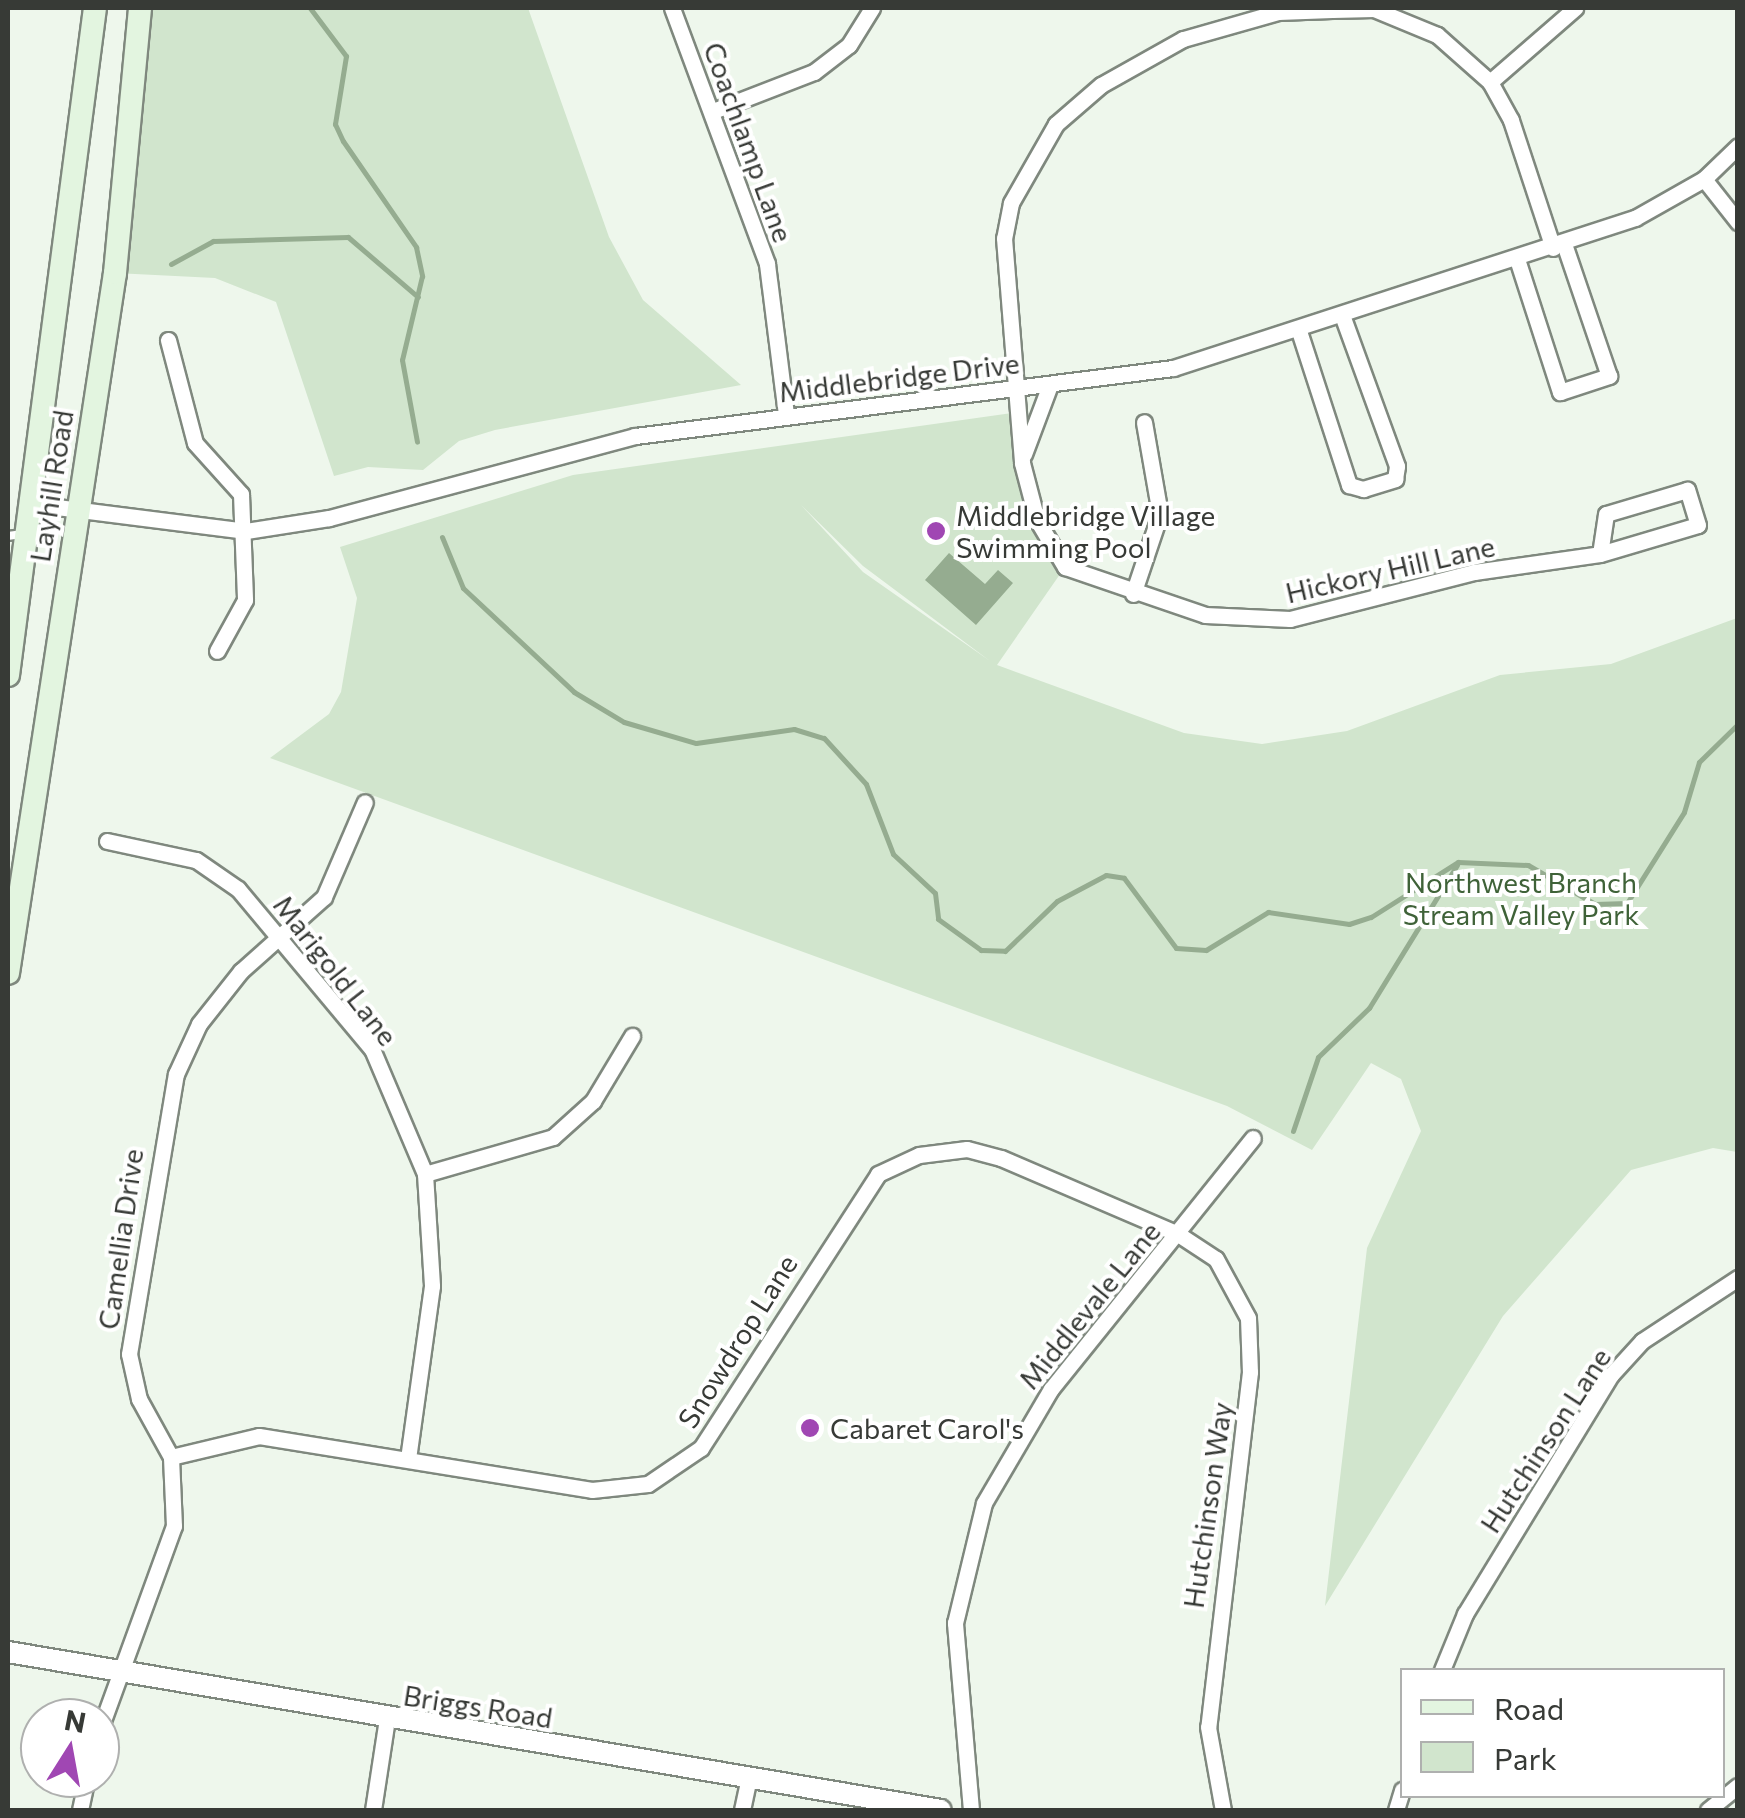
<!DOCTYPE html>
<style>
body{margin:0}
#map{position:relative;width:1745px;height:1818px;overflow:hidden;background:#eef7ec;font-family:Commissioner,sans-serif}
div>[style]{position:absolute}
.green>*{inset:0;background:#d1e5cd}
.water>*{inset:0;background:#95ac90}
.stream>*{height:5px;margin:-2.5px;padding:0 2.5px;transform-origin:2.5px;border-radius:2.5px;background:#95ac90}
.roads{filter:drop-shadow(2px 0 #7f887e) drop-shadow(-2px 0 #7f887e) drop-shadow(0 2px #7f887e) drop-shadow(0 -2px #7f887e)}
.service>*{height:8px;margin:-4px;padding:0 4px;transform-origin:4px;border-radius:4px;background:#fff}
.minor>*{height:15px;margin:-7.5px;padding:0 7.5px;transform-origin:7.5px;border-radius:7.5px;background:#fff}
.tertiary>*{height:20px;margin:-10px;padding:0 10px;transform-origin:10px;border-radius:10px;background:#fff}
.secondary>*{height:22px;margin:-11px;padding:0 11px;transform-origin:11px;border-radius:11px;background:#e3f5e0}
.dots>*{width:28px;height:28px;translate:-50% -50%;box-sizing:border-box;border:5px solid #fff;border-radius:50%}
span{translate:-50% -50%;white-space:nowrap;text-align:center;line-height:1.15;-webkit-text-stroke:8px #fff;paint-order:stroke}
.street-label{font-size:28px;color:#373a36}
.poi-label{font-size:28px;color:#373a36}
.left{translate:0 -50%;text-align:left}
.park-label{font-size:28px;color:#3f6238}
.frame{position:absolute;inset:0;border:10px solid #373a36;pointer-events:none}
.legend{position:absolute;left:1400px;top:1668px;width:325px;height:130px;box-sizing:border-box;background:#fff;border:2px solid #afb0af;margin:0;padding:12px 18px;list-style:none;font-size:30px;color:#373a36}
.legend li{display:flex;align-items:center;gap:20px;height:50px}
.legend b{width:50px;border:2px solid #afb0af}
.north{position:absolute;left:20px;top:1698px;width:100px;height:100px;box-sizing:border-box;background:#fff;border:2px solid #afb0af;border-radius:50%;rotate:11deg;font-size:28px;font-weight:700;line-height:40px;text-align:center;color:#373a36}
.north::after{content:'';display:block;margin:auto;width:35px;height:45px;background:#a047b3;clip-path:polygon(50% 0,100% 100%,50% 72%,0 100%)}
</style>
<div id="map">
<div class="green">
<i style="clip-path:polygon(140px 8px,528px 8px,609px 237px,643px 300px,741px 385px,495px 430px,459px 441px,423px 470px,368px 467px,334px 476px,276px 302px,215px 278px,115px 273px)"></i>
<i style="clip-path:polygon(evenodd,1012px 413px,1037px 520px,1065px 567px,997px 665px,1184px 733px,1262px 744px,1347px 731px,1500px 675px,1611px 664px,1737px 618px,1737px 1152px,1713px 1148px,1631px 1170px,1503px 1316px,1325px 1606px,1367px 1248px,1421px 1131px,1401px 1079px,1371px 1063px,1312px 1150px,1227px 1106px,270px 758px,329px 714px,341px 692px,357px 598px,340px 547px,573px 475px,1012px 413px,801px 505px,863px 566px,990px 661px,863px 572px,801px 505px)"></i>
</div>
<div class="water">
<i style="clip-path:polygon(949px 553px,985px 584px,998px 570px,1013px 583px,976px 625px,925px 580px)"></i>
</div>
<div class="stream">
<i style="left:310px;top:8px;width:60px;rotate:53.1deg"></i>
<i style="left:346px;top:56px;width:69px;rotate:99.2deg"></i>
<i style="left:335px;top:124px;width:19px;rotate:65deg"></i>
<i style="left:343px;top:141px;width:129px;rotate:55.4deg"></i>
<i style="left:416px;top:247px;width:30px;rotate:78deg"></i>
<i style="left:422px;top:276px;width:86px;rotate:103.4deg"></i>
<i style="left:402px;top:360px;width:83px;rotate:79.6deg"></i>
<i style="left:171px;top:264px;width:48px;rotate:-28.7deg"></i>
<i style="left:213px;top:241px;width:135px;rotate:-1.7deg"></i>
<i style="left:348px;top:237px;width:92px;rotate:40.6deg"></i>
<i style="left:442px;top:537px;width:55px;rotate:67.6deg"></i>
<i style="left:463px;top:588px;width:152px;rotate:43.1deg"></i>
<i style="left:574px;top:692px;width:58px;rotate:31deg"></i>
<i style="left:624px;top:722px;width:75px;rotate:16.3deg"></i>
<i style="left:696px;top:743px;width:99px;rotate:-8.1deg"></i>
<i style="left:794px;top:729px;width:31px;rotate:17deg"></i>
<i style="left:824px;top:738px;width:62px;rotate:47.6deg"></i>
<i style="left:866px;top:784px;width:75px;rotate:68.9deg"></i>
<i style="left:893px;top:854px;width:57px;rotate:42.9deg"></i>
<i style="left:935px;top:893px;width:26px;rotate:83deg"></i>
<i style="left:938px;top:919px;width:53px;rotate:35.8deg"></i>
<i style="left:981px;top:950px;width:24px;rotate:2deg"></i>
<i style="left:1005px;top:951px;width:72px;rotate:-43.9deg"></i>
<i style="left:1057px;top:901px;width:55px;rotate:-28deg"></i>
<i style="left:1106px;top:875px;width:18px;rotate:9deg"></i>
<i style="left:1124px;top:878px;width:87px;rotate:53.4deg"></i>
<i style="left:1176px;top:948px;width:30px;rotate:4deg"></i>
<i style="left:1206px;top:950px;width:73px;rotate:-31.5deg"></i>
<i style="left:1268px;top:912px;width:82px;rotate:8.4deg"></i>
<i style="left:1349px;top:924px;width:23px;rotate:-18deg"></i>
<i style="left:1371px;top:917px;width:103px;rotate:-32.3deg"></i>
<i style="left:1458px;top:862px;width:70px;rotate:2.5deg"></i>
<i style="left:1528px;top:865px;width:78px;rotate:30.2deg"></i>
<i style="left:1595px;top:904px;width:32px;rotate:-2deg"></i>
<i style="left:1627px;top:903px;width:107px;rotate:-57.9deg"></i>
<i style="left:1684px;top:812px;width:52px;rotate:-73.3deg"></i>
<i style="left:1699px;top:762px;width:54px;rotate:-44.3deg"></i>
<i style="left:1293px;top:1131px;width:78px;rotate:-71.3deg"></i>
<i style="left:1318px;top:1057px;width:71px;rotate:-43.9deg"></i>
<i style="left:1369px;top:1008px;width:168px;rotate:-58.4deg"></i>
</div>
<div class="roads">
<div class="service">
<i style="left:8px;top:536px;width:15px;rotate:-8deg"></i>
</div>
<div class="minor">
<i style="left:672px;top:8px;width:273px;rotate:69.6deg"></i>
<i style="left:767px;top:264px;width:152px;rotate:82.8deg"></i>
<i style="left:1490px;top:82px;width:113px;rotate:-41deg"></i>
<i style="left:713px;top:111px;width:108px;rotate:-21.1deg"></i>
<i style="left:814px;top:72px;width:44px;rotate:-37.6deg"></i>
<i style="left:849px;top:45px;width:44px;rotate:-58.1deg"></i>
<i style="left:1704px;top:179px;width:55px;rotate:51.7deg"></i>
<i style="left:1553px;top:248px;width:135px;rotate:-108.2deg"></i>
<i style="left:1511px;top:120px;width:43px;rotate:-118.9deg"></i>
<i style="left:1490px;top:82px;width:71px;rotate:-138.4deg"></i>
<i style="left:1437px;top:35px;width:68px;rotate:-157.6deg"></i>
<i style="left:1374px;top:9px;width:42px;rotate:178.6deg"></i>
<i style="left:1332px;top:10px;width:54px;rotate:177.9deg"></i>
<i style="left:1278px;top:12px;width:99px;rotate:164.1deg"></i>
<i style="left:1183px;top:39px;width:94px;rotate:150.7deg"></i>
<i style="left:1101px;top:85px;width:60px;rotate:139.1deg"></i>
<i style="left:1056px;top:124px;width:91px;rotate:119.7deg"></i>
<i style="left:1011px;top:203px;width:36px;rotate:101deg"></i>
<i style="left:1004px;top:238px;width:226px;rotate:85.4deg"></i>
<i style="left:1022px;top:463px;width:59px;rotate:75.3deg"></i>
<i style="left:1037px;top:520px;width:55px;rotate:59.2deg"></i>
<i style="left:1065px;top:567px;width:148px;rotate:18.9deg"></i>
<i style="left:1205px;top:615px;width:85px;rotate:2.7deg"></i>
<i style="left:1290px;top:619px;width:190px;rotate:-14.3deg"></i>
<i style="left:1474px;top:572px;width:127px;rotate:-8.1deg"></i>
<i style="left:1600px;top:554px;width:102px;rotate:-16.5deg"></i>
<i style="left:1698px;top:525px;width:37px;rotate:-107deg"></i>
<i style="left:1687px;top:490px;width:84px;rotate:163.5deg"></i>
<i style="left:1606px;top:514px;width:40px;rotate:98.5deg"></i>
<i style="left:1517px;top:259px;width:140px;rotate:72.1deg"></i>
<i style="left:1560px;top:392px;width:52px;rotate:-18.1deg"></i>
<i style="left:1609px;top:376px;width:139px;rotate:-108.8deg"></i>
<i style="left:1300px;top:334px;width:159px;rotate:72deg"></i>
<i style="left:1349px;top:485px;width:15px;rotate:16deg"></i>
<i style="left:1363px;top:489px;width:34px;rotate:-17deg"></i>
<i style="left:1395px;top:479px;width:13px;rotate:-81deg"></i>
<i style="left:1397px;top:466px;width:155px;rotate:-110deg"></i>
<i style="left:168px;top:340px;width:106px;rotate:75.3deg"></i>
<i style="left:195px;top:443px;width:69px;rotate:48deg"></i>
<i style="left:241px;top:494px;width:106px;rotate:87.8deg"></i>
<i style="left:245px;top:600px;width:58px;rotate:118.8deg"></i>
<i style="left:1024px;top:454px;width:74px;rotate:-69.4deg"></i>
<i style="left:33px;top:504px;width:215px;rotate:7.2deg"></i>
<i style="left:246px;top:531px;width:84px;rotate:-8.9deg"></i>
<i style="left:329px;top:518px;width:317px;rotate:-15deg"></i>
<i style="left:635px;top:436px;width:542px;rotate:-7.2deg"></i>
<i style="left:1173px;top:368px;width:486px;rotate:-18deg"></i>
<i style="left:1635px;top:218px;width:79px;rotate:-29.5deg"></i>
<i style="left:1704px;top:179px;width:47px;rotate:-44.1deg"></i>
<i style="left:1133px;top:594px;width:84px;rotate:-71.4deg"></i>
<i style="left:1160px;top:514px;width:93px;rotate:-99.9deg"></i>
<i style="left:107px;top:841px;width:91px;rotate:12.1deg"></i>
<i style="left:196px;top:860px;width:51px;rotate:34.6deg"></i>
<i style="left:238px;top:889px;width:209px;rotate:50.1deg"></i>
<i style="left:372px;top:1049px;width:136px;rotate:67deg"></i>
<i style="left:425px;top:1174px;width:112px;rotate:86.4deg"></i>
<i style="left:432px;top:1286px;width:175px;rotate:97.9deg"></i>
<i style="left:425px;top:1174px;width:133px;rotate:-16.1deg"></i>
<i style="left:553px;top:1137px;width:54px;rotate:-42deg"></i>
<i style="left:593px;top:1101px;width:76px;rotate:-59deg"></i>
<i style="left:171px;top:1457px;width:90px;rotate:-13.4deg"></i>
<i style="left:259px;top:1436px;width:337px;rotate:9.2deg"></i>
<i style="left:592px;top:1490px;width:56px;rotate:-6.1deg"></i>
<i style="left:648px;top:1484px;width:64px;rotate:-34.2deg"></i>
<i style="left:701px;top:1448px;width:326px;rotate:-57.1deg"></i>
<i style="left:878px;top:1174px;width:45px;rotate:-24.9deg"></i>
<i style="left:919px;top:1155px;width:48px;rotate:-7.1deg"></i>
<i style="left:967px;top:1149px;width:35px;rotate:15deg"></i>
<i style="left:1001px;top:1158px;width:193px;rotate:23.2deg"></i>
<i style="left:1178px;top:1234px;width:45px;rotate:33.3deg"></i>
<i style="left:1216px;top:1259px;width:67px;rotate:61.5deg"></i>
<i style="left:1248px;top:1318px;width:54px;rotate:87.9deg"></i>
<i style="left:1250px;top:1372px;width:357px;rotate:96.7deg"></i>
<i style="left:1208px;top:1727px;width:84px;rotate:79.8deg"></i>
<i style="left:1442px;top:1670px;width:61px;rotate:-67.7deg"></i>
<i style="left:1465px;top:1614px;width:280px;rotate:-58.6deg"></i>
<i style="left:1611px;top:1375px;width:46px;rotate:-47.6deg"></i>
<i style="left:1642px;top:1341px;width:115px;rotate:-33.3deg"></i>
<i style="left:100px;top:1729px;width:216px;rotate:-70deg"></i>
<i style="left:174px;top:1526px;width:69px;rotate:-92.5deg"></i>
<i style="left:171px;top:1457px;width:66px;rotate:-118.9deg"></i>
<i style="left:139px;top:1399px;width:46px;rotate:-102.5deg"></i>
<i style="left:129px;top:1354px;width:284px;rotate:-80.5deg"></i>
<i style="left:176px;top:1074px;width:55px;rotate:-65.3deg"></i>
<i style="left:199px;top:1024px;width:68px;rotate:-51.6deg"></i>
<i style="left:241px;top:971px;width:111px;rotate:-41.7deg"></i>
<i style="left:324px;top:897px;width:103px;rotate:-66.7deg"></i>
<i style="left:80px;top:1810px;width:33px;rotate:-78deg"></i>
<i style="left:373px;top:1810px;width:92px;rotate:-81.3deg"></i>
<i style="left:742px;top:1810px;width:33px;rotate:-78deg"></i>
<i style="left:971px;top:1810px;width:188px;rotate:-94.9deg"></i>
<i style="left:955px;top:1623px;width:123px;rotate:-76.4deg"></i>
<i style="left:984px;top:1503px;width:132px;rotate:-59.6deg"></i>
<i style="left:1051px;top:1389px;width:322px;rotate:-51.2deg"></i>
<i style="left:1396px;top:1810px;width:21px;rotate:-73deg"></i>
<i style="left:1708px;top:1810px;width:38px;rotate:-39deg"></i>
</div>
<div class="tertiary">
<i style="left:8px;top:1652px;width:946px;rotate:9.61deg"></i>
</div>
<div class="secondary">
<i style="left:8px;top:675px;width:673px;rotate:-82.57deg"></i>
<i style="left:8px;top:973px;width:708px;rotate:-81.31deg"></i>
<i style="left:115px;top:273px;width:266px;rotate:-84.6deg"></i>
</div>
</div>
<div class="dots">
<i style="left:936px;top:531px;background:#a047b3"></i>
<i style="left:810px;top:1428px;background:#a047b3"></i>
</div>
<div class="street-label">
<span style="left:749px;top:142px;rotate:70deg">Coachlamp Lane</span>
<span style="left:899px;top:377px;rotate:-7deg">Middlebridge Drive</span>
<span style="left:51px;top:486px;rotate:-81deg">Layhill Road</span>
<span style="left:1390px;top:569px;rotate:-13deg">Hickory Hill Lane</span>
<span style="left:336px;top:970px;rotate:52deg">Marigold Lane</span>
<span style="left:120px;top:1239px;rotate:-82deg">Camellia Drive</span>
<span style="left:1089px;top:1305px;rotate:-51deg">Middlevale Lane</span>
<span style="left:737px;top:1341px;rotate:-58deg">Snowdrop Lane</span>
<span style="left:1545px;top:1440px;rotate:-57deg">Hutchinson Lane</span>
<span style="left:1207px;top:1505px;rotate:-82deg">Hutchinson Way</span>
<span style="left:478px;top:1706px;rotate:9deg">Briggs Road</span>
</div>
<div class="poi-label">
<span class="left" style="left:956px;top:531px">Middlebridge Village<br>Swimming Pool</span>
<span class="left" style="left:830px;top:1428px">Cabaret Carol's</span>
</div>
<div class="park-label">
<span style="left:1521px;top:898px">Northwest Branch<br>Stream Valley Park</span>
</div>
<div class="frame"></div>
<ul class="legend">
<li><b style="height:12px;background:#e3f5e0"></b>Road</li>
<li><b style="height:28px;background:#d1e5cd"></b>Park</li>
</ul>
<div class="north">N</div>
</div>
